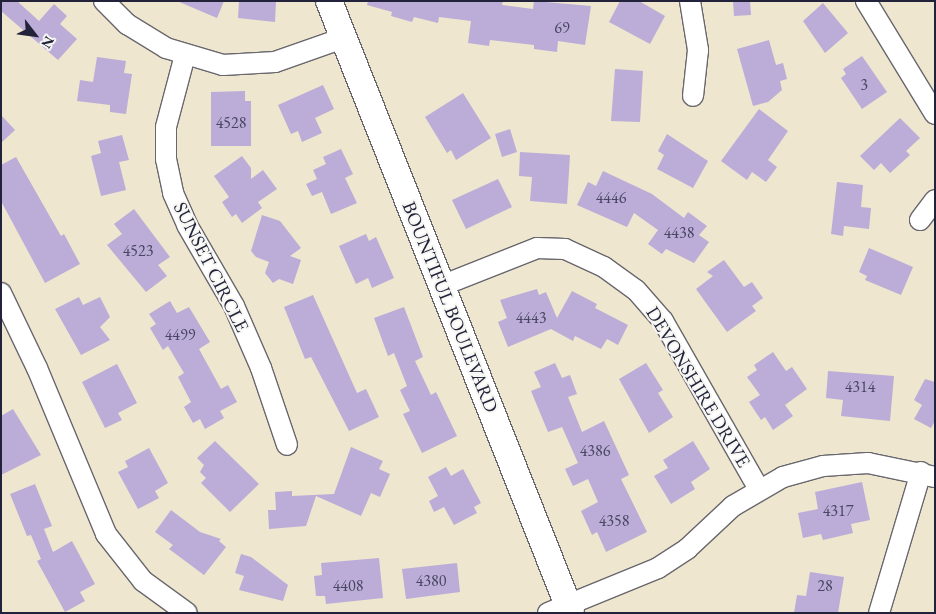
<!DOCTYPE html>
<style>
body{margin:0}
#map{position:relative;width:936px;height:614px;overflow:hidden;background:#eee6ce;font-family:"EB Garamond",serif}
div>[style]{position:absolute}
.building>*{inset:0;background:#bbadd8}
.roads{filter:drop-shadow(1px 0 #69676e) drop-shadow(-1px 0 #69676e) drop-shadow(0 1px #69676e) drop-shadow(0 -1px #69676e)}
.minor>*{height:20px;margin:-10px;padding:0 10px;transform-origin:10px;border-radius:10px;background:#fff}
.major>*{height:26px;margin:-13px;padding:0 13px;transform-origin:13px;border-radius:13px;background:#fff}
span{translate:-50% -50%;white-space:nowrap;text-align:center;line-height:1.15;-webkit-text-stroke:4px #f6f6f2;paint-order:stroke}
.number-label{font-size:16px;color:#484562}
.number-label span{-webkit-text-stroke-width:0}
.street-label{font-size:19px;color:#22223b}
.frame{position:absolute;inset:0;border:2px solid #22223b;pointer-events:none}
.north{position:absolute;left:10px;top:10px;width:50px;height:50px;-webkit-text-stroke:4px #f6f6f2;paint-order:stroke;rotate:120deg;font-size:14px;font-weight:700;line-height:20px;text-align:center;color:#22223b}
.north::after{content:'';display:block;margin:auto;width:18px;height:22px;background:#22223b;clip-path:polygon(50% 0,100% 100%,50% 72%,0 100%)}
</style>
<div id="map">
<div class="building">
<i style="clip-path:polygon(1px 1px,17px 1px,39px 21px,54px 4px,67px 16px,60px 24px,77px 39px,58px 60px,1px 11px)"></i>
<i style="clip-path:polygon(177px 1px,224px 1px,217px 18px)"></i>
<i style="clip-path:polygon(239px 1px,276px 1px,275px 22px,238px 18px)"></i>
<i style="clip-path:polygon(368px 1px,503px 1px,502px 5px,533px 9px,534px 1px,591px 6px,585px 45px,558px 41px,557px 52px,534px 49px,534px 45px,490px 40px,489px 46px,468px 43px,471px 21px,439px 17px,438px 23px,414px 17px,412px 22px,391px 16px,392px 12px,367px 5px)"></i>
<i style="clip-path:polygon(620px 1px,639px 1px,665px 16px,650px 44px,609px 22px)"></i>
<i style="clip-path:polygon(733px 1px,750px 1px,751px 15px,734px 16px)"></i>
<i style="clip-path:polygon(823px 3px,848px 33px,825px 53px,803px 21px)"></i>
<i style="clip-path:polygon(769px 40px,776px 65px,783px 63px,787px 79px,780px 81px,782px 90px,768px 102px,753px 106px,737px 49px)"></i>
<i style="clip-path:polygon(862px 56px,887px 92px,862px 109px,841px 78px,846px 74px,843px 69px)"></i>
<i style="clip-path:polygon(97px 57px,126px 61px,124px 73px,132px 74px,126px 114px,110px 112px,110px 105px,77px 101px,80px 80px,93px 82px)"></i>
<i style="clip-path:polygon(615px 69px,643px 71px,640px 122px,611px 121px)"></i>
<i style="clip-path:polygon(323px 85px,334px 109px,315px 118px,322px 133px,302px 142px,298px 131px,291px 134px,278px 105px)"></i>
<i style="clip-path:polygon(245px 91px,245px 101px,251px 101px,251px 146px,211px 146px,211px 92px)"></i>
<i style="clip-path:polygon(463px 93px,491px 138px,456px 160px,451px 150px,447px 153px,425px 117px)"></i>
<i style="clip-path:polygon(759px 109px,788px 131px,768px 160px,777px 167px,766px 182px,752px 172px,747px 180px,721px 161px)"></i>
<i style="clip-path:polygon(1px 115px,15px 130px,1px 143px)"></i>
<i style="clip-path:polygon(900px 118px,920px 138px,906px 151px,910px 155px,890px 173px,881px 163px,874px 170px,860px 156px)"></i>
<i style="clip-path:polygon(510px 129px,517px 152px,502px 157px,495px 134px)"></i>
<i style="clip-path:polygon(667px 134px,708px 161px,693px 188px,657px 169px,664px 155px,658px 151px)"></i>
<i style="clip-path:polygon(122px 135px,129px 160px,119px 162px,126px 190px,101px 196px,91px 156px,101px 153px,98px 141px)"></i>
<i style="clip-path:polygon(341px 149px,353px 174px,345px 178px,357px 203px,331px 214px,322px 192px,312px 196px,306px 184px,317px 179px,313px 170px,326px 164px,323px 157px)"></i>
<i style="clip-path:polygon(520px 152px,570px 155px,567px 204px,530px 201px,532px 177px,519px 176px)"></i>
<i style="clip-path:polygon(242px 156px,251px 168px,251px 179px,263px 170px,277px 189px,258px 202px,262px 208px,242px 223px,236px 214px,232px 217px,222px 202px,229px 197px,214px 176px)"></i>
<i style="clip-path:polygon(16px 157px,61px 236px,64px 234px,80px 264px,45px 283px,1px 201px,1px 165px)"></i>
<i style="clip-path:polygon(603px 171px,652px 194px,684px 218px,688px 212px,707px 226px,699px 235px,709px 242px,694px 263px,666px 249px,662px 254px,648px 244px,658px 230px,634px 213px,627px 227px,577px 205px,588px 182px,596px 186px)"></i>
<i style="clip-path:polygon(498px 179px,512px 207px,466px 229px,452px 200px)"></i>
<i style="clip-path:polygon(837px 182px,863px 185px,861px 207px,871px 208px,869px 229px,844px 226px,843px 236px,831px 234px)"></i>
<i style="clip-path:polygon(134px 209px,170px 257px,158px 265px,167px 276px,146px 292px,107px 245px,122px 234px,114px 224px)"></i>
<i style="clip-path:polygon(262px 215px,280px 221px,301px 248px,290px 256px,301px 260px,293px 284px,279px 279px,273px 283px,265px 273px,269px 262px,256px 257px,251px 251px)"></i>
<i style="clip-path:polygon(366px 234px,369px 241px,376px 237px,394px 278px,372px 288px,368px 278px,356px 284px,339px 246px)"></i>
<i style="clip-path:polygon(869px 248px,913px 267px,901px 295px,865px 280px,867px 276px,859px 272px)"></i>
<i style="clip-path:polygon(724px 260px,744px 287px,752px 282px,763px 298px,752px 306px,756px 311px,727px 332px,696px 289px,713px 276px,707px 272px)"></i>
<i style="clip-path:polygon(537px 289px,539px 295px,546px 292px,557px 318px,572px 291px,597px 304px,595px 308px,628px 325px,618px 345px,607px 339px,601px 349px,575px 336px,573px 341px,551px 329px,508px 347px,498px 322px,507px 318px,500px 300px)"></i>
<i style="clip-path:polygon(313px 295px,357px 393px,366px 389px,379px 417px,349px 431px,311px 357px,305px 359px,284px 307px)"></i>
<i style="clip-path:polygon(79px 297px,83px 305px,100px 297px,110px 317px,100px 327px,110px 340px,81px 355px,55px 309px)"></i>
<i style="clip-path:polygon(170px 301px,177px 313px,189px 307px,210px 342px,199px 349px,221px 389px,228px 385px,237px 402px,220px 411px,224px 418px,205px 429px,200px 419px,193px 423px,184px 407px,191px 402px,178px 377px,184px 373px,168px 346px,163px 350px,150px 328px,156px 324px,149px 314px)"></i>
<i style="clip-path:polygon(404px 307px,423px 357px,415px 361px,431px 395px,436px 392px,457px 436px,422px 453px,403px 414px,410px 411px,400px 390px,407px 386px,394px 353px,388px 356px,374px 318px)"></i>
<i style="clip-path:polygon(773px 352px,786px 371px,792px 367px,807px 389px,785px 405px,793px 416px,773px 430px,765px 417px,761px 420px,749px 402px,760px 395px,747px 377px,757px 370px,754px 365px)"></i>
<i style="clip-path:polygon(555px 363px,562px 378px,570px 375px,577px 394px,568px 397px,582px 432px,604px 421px,629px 475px,621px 479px,647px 532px,606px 552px,597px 532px,592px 535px,581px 511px,598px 502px,588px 479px,573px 486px,565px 469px,578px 463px,562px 427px,548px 432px,531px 391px,541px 387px,534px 372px)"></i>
<i style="clip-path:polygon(646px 363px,663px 390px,658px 393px,673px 417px,649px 433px,619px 379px)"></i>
<i style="clip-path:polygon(117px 364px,137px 403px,118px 413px,122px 420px,105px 428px,82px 382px)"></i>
<i style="clip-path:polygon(828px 371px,894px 376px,890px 421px,841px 416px,843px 400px,826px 398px)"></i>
<i style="clip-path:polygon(925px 379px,935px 382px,935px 421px,931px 428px,914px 419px,922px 405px,914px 400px)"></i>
<i style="clip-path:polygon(13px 409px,41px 455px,1px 475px,1px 416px)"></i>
<i style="clip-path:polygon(215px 441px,259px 484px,230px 512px,201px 483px,206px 478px,200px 472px,204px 465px,197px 458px)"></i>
<i style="clip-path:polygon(693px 441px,710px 469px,691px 482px,695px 489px,671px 504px,654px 476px,668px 468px,663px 460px)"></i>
<i style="clip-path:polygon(351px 447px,383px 461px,379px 469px,390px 474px,380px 497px,371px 493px,361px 516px,316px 496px,306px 526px,269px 529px,268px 510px,276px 510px,275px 492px,292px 491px,292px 496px,334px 494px)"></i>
<i style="clip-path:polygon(149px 448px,168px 483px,155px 491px,159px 498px,138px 509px,118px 472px,128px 467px,125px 461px)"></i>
<i style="clip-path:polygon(446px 467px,451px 476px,463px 469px,481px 503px,474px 507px,477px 513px,454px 525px,444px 507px,434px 512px,429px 501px,438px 496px,428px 477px)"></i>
<i style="clip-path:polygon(862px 482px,870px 520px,851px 524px,853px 533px,823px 540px,821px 534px,803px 538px,798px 513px,818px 509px,815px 492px)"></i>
<i style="clip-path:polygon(35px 484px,52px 526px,44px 529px,53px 552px,72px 541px,95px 584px,80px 592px,85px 601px,65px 612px,37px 561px,41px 559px,31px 535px,27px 536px,10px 494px)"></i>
<i style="clip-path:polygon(171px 510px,200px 532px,221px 539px,219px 541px,226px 547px,204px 575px,169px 549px,173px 545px,155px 532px)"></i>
<i style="clip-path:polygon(241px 554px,251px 557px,288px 585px,283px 601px,239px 590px,244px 576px,235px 573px)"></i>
<i style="clip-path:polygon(379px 558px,383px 598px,326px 604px,325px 596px,316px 596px,314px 576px,322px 575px,321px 563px)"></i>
<i style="clip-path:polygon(457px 563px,460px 592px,406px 599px,402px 569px)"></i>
<i style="clip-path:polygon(810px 572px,844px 577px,838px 613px,794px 613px,797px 595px,806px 596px)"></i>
</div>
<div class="roads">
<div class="minor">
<i style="left:104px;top:1px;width:33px;rotate:45deg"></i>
<i style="left:127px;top:24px;width:46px;rotate:31.6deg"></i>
<i style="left:166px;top:48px;width:59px;rotate:16.6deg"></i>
<i style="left:223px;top:65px;width:52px;rotate:-3.3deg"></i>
<i style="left:275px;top:62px;width:72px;rotate:-19.4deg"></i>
<i style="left:690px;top:1px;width:50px;rotate:80.7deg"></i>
<i style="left:698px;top:50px;width:46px;rotate:96.2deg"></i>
<i style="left:866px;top:1px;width:132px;rotate:58.6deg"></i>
<i style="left:185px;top:55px;width:74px;rotate:104.8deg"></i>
<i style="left:166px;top:127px;width:32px;rotate:90deg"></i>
<i style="left:166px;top:159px;width:35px;rotate:78deg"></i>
<i style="left:173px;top:193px;width:35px;rotate:66deg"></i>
<i style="left:187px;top:225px;width:94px;rotate:59.9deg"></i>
<i style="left:234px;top:306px;width:68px;rotate:66.5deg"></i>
<i style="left:261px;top:368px;width:81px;rotate:71.3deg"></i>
<i style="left:920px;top:220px;width:25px;rotate:-53deg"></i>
<i style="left:441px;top:286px;width:103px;rotate:-21.6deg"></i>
<i style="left:537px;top:248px;width:28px;rotate:2deg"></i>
<i style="left:565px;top:249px;width:43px;rotate:24.8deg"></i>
<i style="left:604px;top:267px;width:39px;rotate:36deg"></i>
<i style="left:636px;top:290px;width:41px;rotate:48.9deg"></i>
<i style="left:663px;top:321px;width:193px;rotate:60.3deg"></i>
<i style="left:1px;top:293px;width:83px;rotate:64.4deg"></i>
<i style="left:37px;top:368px;width:180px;rotate:67.4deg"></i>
<i style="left:106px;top:534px;width:60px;rotate:51.8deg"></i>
<i style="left:143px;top:581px;width:54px;rotate:36deg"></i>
<i style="left:548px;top:613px;width:119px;rotate:-22.2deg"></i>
<i style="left:658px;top:568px;width:35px;rotate:-33deg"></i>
<i style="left:687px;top:549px;width:63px;rotate:-43.1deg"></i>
<i style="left:733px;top:506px;width:58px;rotate:-30.1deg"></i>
<i style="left:783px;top:477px;width:41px;rotate:-15.4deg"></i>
<i style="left:823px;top:466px;width:45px;rotate:-3.8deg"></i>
<i style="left:868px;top:463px;width:68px;rotate:11.8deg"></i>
<i style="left:879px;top:613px;width:147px;rotate:-73.4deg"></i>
</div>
<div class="major">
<i style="left:329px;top:1px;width:658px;rotate:68.42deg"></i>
</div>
</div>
<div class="number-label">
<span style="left:562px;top:28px">69</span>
<span style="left:864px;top:85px">3</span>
<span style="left:231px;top:123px">4528</span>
<span style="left:611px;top:198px">4446</span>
<span style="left:679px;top:233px">4438</span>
<span style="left:138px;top:251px">4523</span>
<span style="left:531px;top:318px">4443</span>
<span style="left:180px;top:335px">4499</span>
<span style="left:860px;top:387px">4314</span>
<span style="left:595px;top:451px">4386</span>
<span style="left:838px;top:511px">4317</span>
<span style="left:614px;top:521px">4358</span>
<span style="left:431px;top:581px">4380</span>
<span style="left:348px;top:586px">4408</span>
<span style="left:825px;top:586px">28</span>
</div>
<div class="street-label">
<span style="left:211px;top:267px;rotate:63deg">SUNSET CIRCLE</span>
<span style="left:450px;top:307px;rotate:68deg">BOUNTIFUL BOULEVARD</span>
<span style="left:698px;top:387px;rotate:59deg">DEVONSHIRE DRIVE</span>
</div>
<div class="frame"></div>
<div class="north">N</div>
</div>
